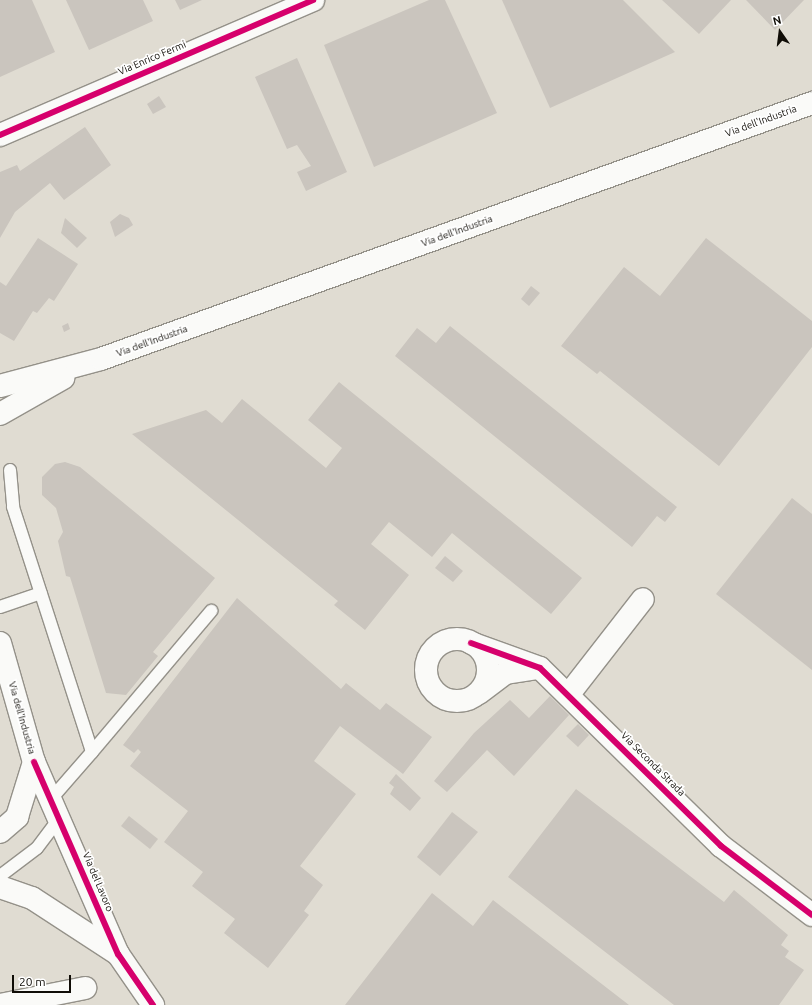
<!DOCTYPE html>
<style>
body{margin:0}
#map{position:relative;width:812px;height:1005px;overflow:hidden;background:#e0dcd2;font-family:Ubuntu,sans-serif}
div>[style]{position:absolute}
.building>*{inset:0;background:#cac5be}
.roads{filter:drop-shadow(1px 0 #949189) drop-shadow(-1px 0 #949189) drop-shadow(0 1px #949189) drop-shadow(0 -1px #949189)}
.lane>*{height:12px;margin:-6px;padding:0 6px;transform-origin:6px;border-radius:6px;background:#fafaf8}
.street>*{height:22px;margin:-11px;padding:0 11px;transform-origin:11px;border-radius:11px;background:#fafaf8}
.street>.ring{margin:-11px;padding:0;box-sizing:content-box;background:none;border:22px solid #fafaf8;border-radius:50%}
.secondary>*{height:22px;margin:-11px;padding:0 11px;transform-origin:11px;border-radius:11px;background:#fafaf8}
.cycleway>*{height:6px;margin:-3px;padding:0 3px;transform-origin:3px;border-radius:3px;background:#d6006c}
span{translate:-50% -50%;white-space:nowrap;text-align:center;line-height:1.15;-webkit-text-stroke:3.5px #fff;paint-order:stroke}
.street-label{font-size:10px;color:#100d07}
.north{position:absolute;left:760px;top:12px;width:40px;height:40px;-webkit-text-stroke:3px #fff;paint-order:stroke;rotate:346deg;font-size:11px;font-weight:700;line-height:16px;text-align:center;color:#100d07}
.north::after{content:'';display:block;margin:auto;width:14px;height:18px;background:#100d07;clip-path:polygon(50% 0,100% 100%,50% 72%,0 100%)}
.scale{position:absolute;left:12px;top:975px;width:59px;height:18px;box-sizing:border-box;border:2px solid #100d07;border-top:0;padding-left:5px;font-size:12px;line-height:14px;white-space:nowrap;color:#100d07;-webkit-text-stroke:3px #fff;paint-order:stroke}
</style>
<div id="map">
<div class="building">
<i style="clip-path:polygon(0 0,32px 0,55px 52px,0 77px)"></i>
<i style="clip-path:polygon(66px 0,143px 0,153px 21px,89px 50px)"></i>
<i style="clip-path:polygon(175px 0,202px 0,180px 10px)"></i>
<i style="clip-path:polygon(429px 0,445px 0,497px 113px,374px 167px,324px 45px)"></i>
<i style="clip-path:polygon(502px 0,623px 0,675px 52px,550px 108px)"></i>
<i style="clip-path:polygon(662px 0,731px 0,699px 34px)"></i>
<i style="clip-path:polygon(746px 0,804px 0,775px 30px)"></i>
<i style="clip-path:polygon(297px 58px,347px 172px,306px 191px,297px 172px,311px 166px,297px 145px,287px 149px,255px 77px)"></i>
<i style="clip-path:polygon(159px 96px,166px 107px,153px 114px,147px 104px)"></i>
<i style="clip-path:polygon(85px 127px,111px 165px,64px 200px,50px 183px,15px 212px,0 238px,0 172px,17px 165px,20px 171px)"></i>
<i style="clip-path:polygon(120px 214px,129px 218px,133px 225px,115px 237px,110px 222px)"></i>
<i style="clip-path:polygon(65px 218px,87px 238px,77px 248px,61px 233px)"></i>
<i style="clip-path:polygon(38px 238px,78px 264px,54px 301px,49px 298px,37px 313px,33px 311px,14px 341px,0 333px,0 282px,6px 286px)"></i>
<i style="clip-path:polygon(706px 238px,812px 321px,812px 347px,719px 466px,600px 371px,597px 374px,561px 346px,624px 267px,660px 296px)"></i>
<i style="clip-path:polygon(531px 286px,540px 293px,529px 306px,521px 299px)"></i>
<i style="clip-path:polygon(68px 323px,70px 329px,64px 332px,62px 326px)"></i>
<i style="clip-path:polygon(450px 326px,677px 507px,665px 522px,657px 516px,632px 547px,395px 356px,417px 328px,436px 343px)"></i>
<i style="clip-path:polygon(339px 382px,582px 578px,551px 614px,452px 533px,432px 557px,389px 522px,371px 544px,409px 575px,365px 630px,334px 605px,338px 601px,132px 434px,206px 410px,222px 423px,242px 399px,326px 468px,342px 448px,308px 420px)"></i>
<i style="clip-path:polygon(65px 462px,80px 467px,215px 578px,153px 652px,158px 656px,126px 695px,106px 693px,70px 577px,66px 576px,58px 541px,63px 532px,56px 508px,42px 495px,42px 477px,55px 464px)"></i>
<i style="clip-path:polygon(792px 498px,812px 514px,812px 670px,716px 594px)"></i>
<i style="clip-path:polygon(445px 556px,463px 571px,453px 582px,435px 568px)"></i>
<i style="clip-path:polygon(237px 598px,341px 689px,346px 683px,380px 710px,386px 703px,432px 737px,403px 774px,340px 726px,314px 761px,356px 794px,300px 866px,323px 885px,304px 911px,309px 915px,268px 968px,224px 933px,235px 919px,192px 886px,203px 872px,164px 842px,188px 811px,130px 766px,141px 752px,138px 749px,134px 753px,123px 745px)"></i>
<i style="clip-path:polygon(550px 696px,569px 715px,514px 776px,487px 750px,447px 792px,434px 781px,474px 733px,510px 700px,529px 718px)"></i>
<i style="clip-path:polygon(578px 724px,589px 735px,578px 747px,566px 736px)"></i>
<i style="clip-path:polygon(396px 774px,421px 798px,410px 811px,390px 794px,394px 787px,389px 783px)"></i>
<i style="clip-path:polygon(576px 789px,724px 902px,734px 890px,788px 935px,781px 945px,789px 951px,785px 957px,804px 970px,779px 1005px,674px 1005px,508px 877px)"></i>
<i style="clip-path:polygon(452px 812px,478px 832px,440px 876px,417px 857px)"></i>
<i style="clip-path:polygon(129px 816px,158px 839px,150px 849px,121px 826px)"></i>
<i style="clip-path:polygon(432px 893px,473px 926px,493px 900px,629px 1005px,345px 1005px)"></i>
</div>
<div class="roads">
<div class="lane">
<i style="left:10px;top:470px;width:37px;rotate:85deg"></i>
<i style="left:13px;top:507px;width:257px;rotate:72.1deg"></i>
<i style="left:92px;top:752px;width:62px;rotate:131.1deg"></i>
<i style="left:0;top:607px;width:43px;rotate:-18.9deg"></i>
<i style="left:92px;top:752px;width:185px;rotate:-49.8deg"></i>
<i style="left:0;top:876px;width:46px;rotate:-37.1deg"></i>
<i style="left:37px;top:848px;width:38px;rotate:-53deg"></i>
</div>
<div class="street">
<i style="left:0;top:135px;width:341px;rotate:-23.3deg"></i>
<i class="ring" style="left:426px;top:639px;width:40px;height:40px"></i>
<i style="left:471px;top:643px;width:73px;rotate:19.9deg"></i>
<i style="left:540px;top:668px;width:254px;rotate:44.5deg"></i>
<i style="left:721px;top:846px;width:114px;rotate:37.2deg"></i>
<i style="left:479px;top:693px;width:34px;rotate:-37deg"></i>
<i style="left:506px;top:673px;width:31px;rotate:-9deg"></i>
<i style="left:569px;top:694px;width:120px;rotate:-52.1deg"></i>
<i style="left:0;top:1005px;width:87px;rotate:-11.3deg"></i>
</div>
<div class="secondary">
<i style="left:0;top:386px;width:105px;rotate:-15deg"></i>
<i style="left:101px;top:359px;width:756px;rotate:-19.8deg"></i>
<i style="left:0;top:414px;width:73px;rotate:-29.7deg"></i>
<i style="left:0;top:643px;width:124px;rotate:74.1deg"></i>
<i style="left:34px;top:762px;width:210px;rotate:66.4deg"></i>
<i style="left:118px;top:954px;width:62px;rotate:55.5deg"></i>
<i style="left:0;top:832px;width:23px;rotate:-41deg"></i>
<i style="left:17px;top:817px;width:58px;rotate:-72.8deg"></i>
<i style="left:0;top:887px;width:34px;rotate:19deg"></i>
<i style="left:32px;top:898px;width:103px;rotate:33.1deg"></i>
</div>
</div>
<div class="cycleway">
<i style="left:0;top:135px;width:341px;rotate:-23.3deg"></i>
<i style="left:471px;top:643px;width:73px;rotate:19.9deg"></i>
<i style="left:540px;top:668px;width:254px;rotate:44.5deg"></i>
<i style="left:721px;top:846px;width:114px;rotate:37.2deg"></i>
<i style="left:34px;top:762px;width:210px;rotate:66.4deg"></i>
<i style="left:118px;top:954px;width:62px;rotate:55.5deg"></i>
</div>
<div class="street-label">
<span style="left:152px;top:58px;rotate:-23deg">Via Enrico Fermi</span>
<span style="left:761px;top:121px;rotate:-20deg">Via dell'Industria</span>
<span style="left:457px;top:231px;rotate:-20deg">Via dell'Industria</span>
<span style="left:152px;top:341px;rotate:-20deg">Via dell'Industria</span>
<span style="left:22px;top:718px;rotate:74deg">Via dell'Industria</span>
<span style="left:653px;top:764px;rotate:45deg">Via Seconda Strada</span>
<span style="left:98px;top:882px;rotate:67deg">Via del Lavoro</span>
</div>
<div class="north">N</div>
<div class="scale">20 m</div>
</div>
